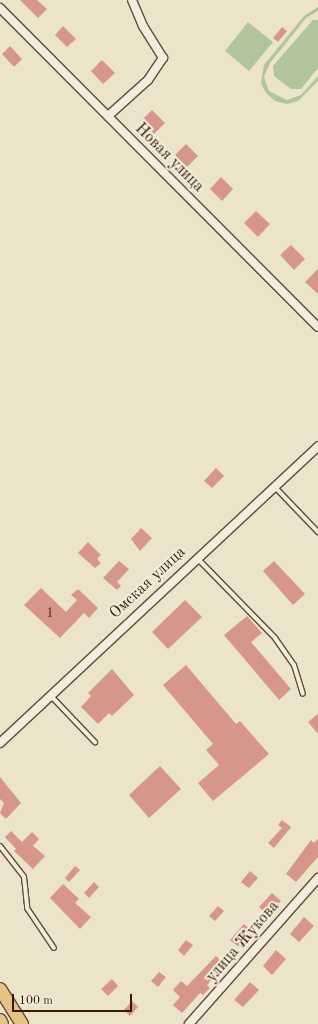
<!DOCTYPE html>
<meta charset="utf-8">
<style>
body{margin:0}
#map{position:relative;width:318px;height:1024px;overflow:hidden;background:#ece4ca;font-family:"Old Standard TT",serif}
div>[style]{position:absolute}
.green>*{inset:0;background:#b1c59c}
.building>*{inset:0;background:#d6978a}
.roads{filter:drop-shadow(1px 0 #644b35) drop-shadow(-1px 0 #644b35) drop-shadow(0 1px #644b35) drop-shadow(0 -1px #644b35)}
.lane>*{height:4px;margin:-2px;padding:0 2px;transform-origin:2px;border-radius:2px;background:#f3eddd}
.street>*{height:8px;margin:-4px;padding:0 4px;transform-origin:4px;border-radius:4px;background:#f3eddd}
.primary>*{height:12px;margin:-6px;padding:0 6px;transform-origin:6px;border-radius:6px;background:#e6c285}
span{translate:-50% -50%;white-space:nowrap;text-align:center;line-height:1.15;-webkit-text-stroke:4px #f3eddd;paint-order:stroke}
.number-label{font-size:14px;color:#5f3825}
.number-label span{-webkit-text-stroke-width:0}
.street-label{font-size:16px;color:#371803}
.scale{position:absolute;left:12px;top:994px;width:120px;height:18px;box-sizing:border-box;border:2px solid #371803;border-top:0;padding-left:5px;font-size:12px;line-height:14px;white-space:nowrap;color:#371803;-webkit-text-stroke:3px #f3eddd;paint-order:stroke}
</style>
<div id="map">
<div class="green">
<i style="clip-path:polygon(318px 7px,318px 11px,306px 18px,270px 63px,264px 77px,269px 91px,287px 100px,301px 95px,318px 76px,318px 81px,298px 101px,287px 104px,275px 101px,266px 93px,261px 83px,264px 65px,304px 16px)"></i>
<i style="clip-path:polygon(313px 20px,318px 20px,318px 68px,301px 89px,291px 89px,274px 76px,273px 66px)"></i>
<i style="clip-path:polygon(248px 22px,273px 42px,249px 71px,225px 51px)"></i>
</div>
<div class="building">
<i style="clip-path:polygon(20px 0,37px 0,47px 9px,38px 18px)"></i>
<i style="clip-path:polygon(63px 26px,76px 39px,67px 47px,55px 35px)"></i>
<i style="clip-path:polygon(282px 27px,287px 31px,278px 42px,273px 38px)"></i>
<i style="clip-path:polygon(10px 46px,22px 59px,14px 67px,2px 54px)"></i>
<i style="clip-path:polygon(102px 60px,115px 73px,103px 84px,91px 71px)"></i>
<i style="clip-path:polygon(152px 110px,165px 123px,154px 134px,141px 121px)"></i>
<i style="clip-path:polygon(186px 144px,198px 156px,187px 167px,175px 155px)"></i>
<i style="clip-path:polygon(221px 177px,233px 189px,222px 201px,210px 189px)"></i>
<i style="clip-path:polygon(256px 211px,270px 224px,258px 237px,244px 223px)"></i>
<i style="clip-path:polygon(291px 245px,305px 259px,294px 270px,280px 255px)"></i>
<i style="clip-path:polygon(318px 269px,318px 294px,305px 282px)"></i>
<i style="clip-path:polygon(216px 468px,224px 476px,212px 488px,204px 481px)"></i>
<i style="clip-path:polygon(141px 528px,152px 538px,140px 551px,131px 539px)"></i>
<i style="clip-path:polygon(88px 542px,101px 555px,97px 559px,101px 563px,95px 568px,78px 553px)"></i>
<i style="clip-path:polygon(119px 561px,129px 569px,117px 582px,121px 586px,117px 590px,103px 578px)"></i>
<i style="clip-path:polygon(274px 561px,305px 594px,293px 605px,263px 571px)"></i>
<i style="clip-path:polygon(41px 588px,66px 612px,77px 600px,71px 595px,78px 589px,98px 608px,89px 618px,84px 613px,60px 638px,24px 605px)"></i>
<i style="clip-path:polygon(185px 600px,202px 617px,168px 649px,152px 632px)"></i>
<i style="clip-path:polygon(247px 616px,262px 633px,251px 642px,291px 689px,279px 700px,224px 635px)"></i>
<i style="clip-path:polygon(186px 665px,236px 724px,240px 721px,269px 754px,213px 801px,198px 783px,219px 765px,206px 750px,213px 744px,163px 685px)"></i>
<i style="clip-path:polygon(112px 669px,134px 695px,112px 716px,109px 713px,98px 724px,81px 707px,91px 696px,88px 693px)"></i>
<i style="clip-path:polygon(318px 714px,318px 734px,308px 722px)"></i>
<i style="clip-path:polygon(160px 766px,181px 789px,149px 818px,129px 795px)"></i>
<i style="clip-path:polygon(0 777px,21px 803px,6px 819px,0 813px,4px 803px,0 799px)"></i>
<i style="clip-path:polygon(282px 820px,291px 827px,274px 848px,268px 843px,282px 828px,278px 825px)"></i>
<i style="clip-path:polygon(11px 831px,22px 842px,32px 832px,39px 839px,33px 846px,45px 856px,33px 869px,14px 851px,16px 849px,5px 837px)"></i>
<i style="clip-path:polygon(318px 839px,318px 857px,296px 882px,286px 874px,311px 840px,314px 843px)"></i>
<i style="clip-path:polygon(75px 866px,80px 870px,69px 882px,65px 878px)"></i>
<i style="clip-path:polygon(250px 871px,258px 878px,249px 888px,241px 882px)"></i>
<i style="clip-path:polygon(94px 882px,99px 887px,89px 898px,84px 893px)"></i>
<i style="clip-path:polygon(63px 884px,79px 899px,75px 903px,91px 917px,80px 929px,50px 898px)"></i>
<i style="clip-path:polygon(272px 893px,281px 901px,268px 915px,259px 907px)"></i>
<i style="clip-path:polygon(218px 906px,224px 911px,215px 921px,209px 916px)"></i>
<i style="clip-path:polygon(304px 917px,314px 926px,299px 942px,290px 934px)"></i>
<i style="clip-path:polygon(244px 924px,254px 932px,240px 948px,230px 940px)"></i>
<i style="clip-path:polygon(186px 940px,193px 945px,184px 956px,178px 950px)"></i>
<i style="clip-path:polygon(276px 950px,286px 959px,272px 975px,263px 966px)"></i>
<i style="clip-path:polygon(216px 956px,226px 964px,207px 985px,210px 988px,203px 995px,200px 993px,182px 1013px,173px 1005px,180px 997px,173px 990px,181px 981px,187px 986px)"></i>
<i style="clip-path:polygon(159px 972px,166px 977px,158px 987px,151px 981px)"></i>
<i style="clip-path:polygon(112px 979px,118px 986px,108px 996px,101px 989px)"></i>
<i style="clip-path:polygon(250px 982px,259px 990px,243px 1007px,234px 1000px)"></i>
<i style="clip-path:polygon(132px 1001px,138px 1007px,130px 1016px,124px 1010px)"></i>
</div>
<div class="roads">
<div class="lane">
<i style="left:274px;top:486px;width:64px;rotate:46.3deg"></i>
<i style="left:198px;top:559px;width:110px;rotate:45.7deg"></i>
<i style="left:275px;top:638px;width:33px;rotate:55deg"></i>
<i style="left:294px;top:665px;width:30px;rotate:73deg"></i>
<i style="left:51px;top:696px;width:64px;rotate:46.3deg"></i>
<i style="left:0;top:846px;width:39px;rotate:52deg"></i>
<i style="left:24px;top:877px;width:31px;rotate:84deg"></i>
<i style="left:27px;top:908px;width:48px;rotate:56deg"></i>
</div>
<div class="street">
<i style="left:0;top:8px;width:450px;rotate:45.1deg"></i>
<i style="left:108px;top:116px;width:54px;rotate:-42deg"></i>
<i style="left:148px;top:80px;width:27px;rotate:-56deg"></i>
<i style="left:163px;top:58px;width:38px;rotate:-122deg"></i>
<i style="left:143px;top:26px;width:28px;rotate:-113deg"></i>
<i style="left:0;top:743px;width:435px;rotate:-43deg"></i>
<i style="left:189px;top:1024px;width:195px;rotate:-48.5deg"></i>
</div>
<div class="primary">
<i style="left:0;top:989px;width:41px;rotate:57.8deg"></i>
<i style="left:0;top:1020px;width:4px;rotate:63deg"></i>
</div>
</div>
<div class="number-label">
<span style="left:50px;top:613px">1</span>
</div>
<div class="street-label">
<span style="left:169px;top:158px;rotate:45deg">Новая улица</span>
<span style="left:148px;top:583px;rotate:-43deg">Омская улица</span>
<span style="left:243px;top:942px;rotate:-49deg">улица Жукова</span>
</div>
<div class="scale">100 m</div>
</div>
